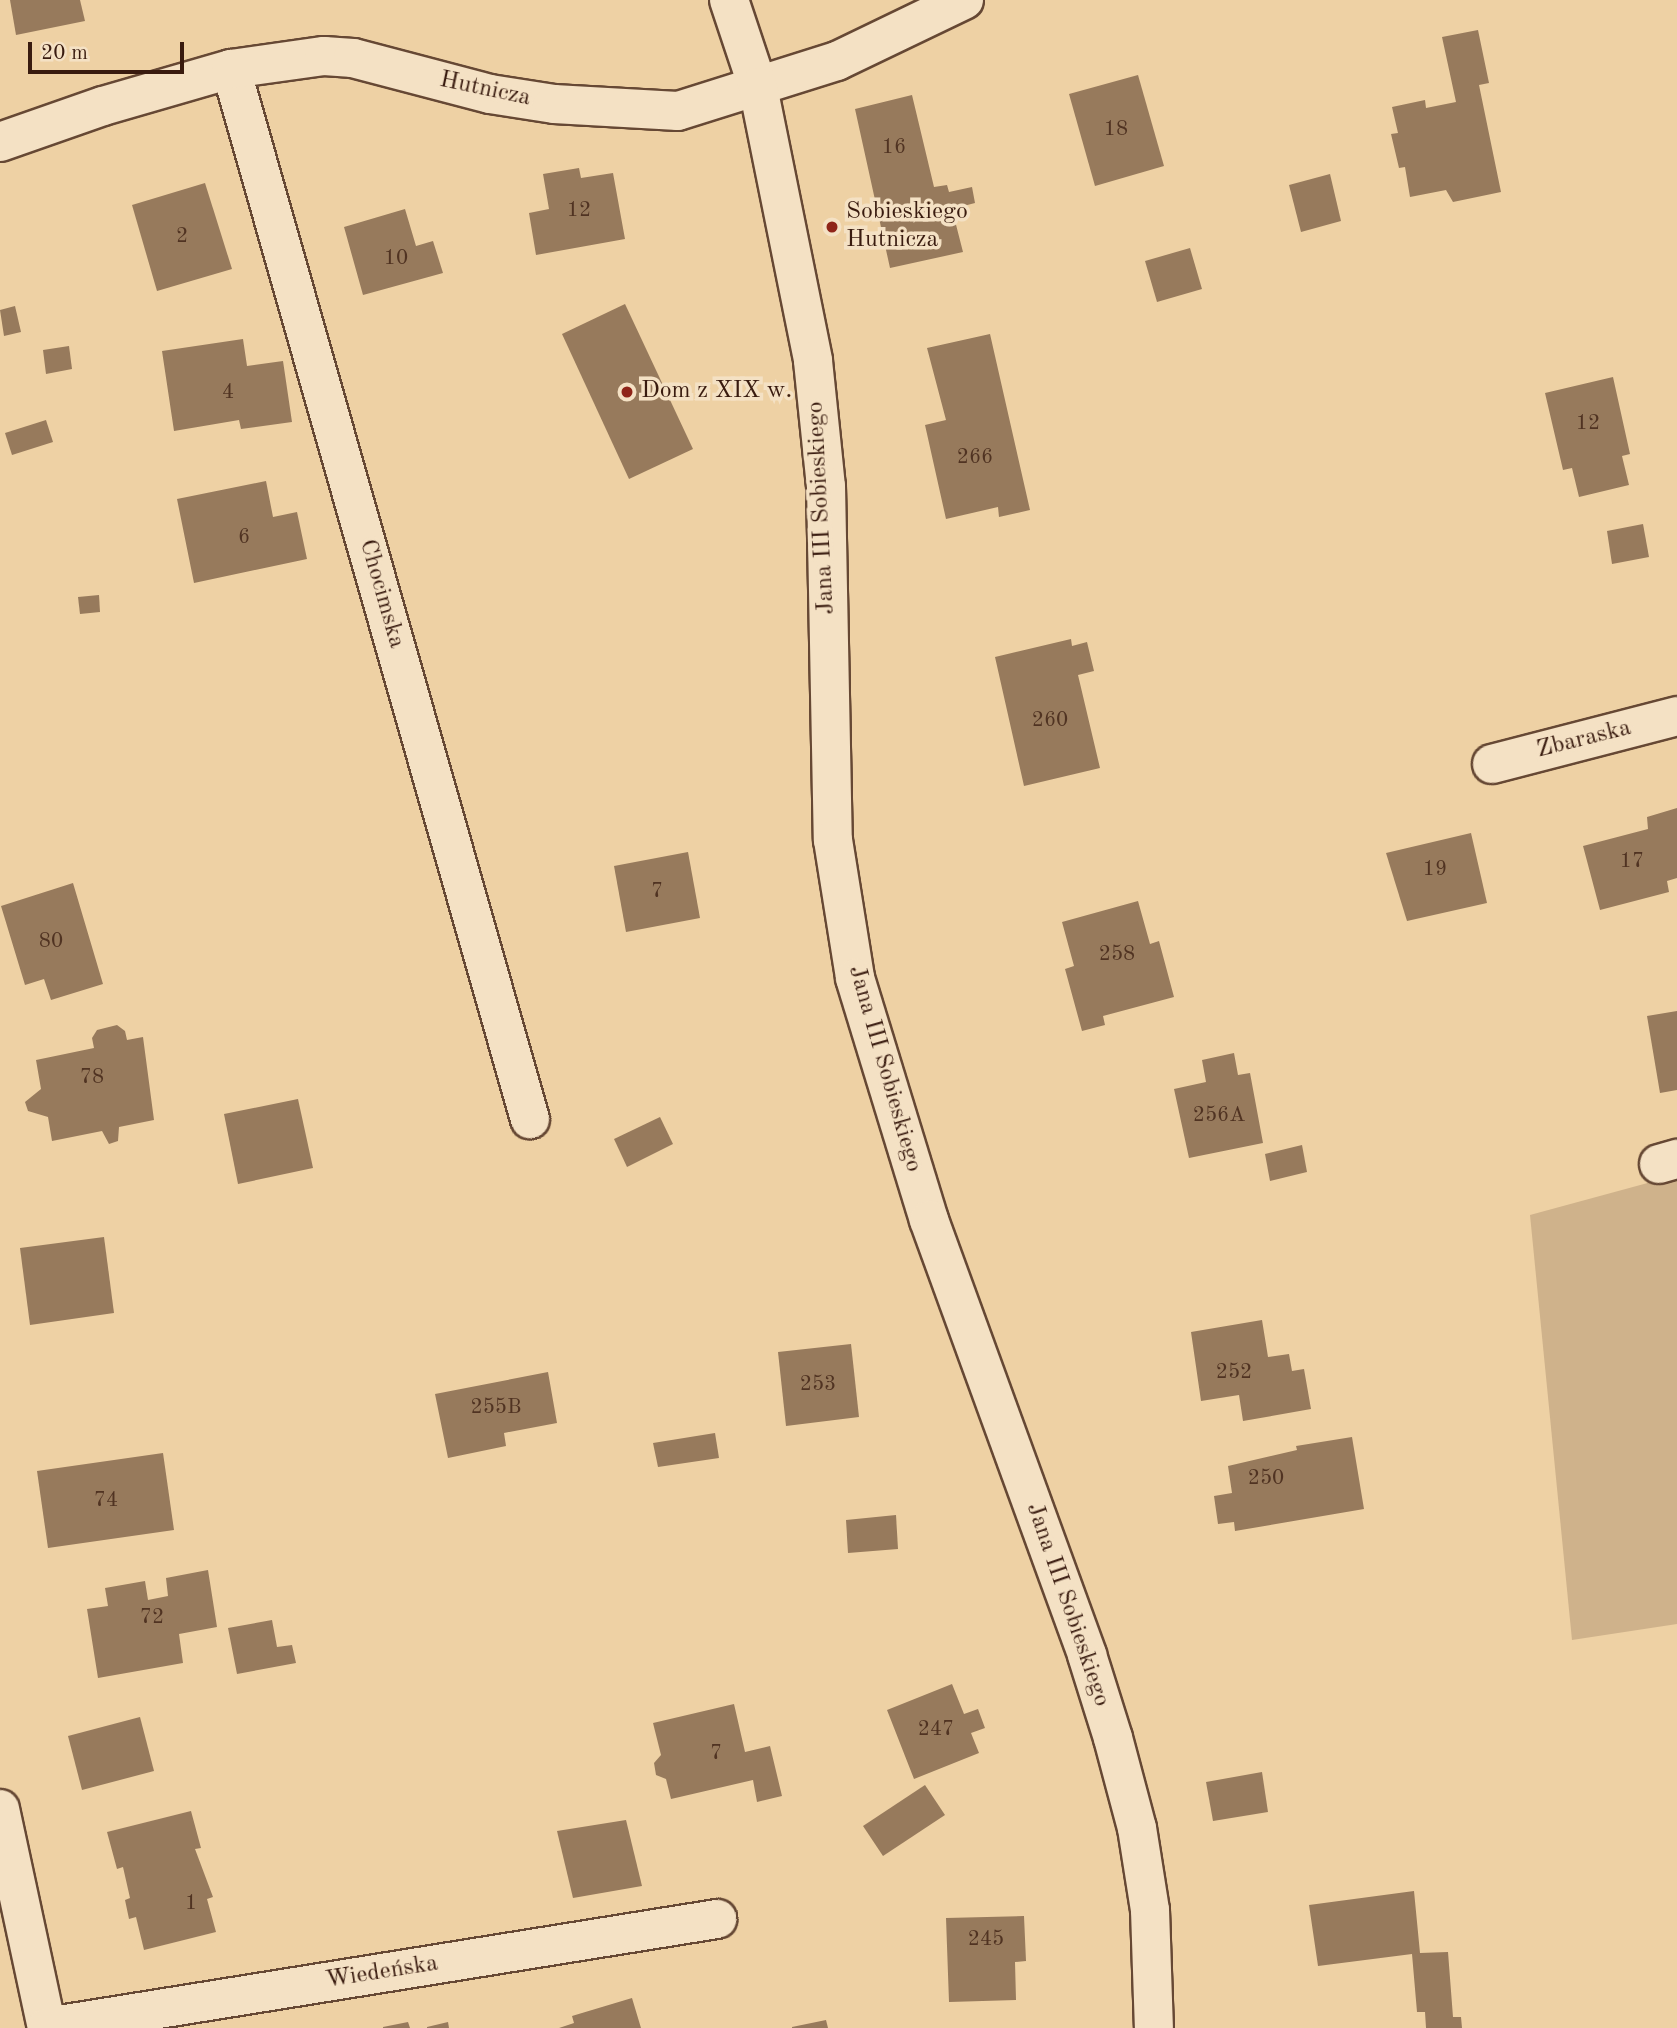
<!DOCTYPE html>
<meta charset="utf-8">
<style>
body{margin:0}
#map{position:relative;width:1677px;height:2028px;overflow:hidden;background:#eed1a4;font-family:"Old Standard TT",serif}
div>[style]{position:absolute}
.green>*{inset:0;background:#cfb28b}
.building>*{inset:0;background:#977a5c}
.roads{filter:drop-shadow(2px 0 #664834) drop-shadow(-2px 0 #664834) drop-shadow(0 2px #664834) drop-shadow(0 -2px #664834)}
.street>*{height:38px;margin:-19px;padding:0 19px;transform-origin:19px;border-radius:19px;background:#f4e1c4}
.secondary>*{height:38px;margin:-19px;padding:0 19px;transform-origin:19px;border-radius:19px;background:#f4e1c4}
.dots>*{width:19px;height:19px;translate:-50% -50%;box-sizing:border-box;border:4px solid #f4e1c4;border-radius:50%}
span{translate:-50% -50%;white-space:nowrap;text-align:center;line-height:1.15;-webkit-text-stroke:7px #f4e1c4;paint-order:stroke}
.number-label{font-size:21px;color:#503322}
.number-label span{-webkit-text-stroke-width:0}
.street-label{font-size:24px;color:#391b0f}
.poi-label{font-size:24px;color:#391b0f}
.left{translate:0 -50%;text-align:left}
.scale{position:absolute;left:28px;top:42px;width:156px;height:32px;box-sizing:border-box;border:4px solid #391b0f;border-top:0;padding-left:9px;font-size:21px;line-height:24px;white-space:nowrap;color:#391b0f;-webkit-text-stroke:5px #f4e1c4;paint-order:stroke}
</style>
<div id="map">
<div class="green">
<i style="clip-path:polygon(1677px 1175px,1677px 1624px,1572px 1640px,1530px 1215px)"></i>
</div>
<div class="building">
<i style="clip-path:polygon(10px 0,80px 0,85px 21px,16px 35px)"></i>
<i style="clip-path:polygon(1478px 30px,1489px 83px,1479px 85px,1501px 192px,1453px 202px,1446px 190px,1410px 197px,1405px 167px,1399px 168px,1391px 134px,1398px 133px,1392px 107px,1425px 100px,1426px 108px,1456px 102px,1442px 37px)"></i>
<i style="clip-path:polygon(1138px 75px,1164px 166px,1095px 186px,1069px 94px)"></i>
<i style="clip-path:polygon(912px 95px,934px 187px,947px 185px,949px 192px,972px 187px,975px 203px,952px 209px,963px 252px,890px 268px,855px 109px)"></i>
<i style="clip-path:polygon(579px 168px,581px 178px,613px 173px,625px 239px,536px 255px,529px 213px,549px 209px,543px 174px)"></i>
<i style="clip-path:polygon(1330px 174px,1341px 221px,1301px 232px,1289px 185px)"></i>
<i style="clip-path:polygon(205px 183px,232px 269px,157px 291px,132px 205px)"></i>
<i style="clip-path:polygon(405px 209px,416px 246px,433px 241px,443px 273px,363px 295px,344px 227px)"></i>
<i style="clip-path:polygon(1190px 248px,1202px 289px,1157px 302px,1145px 261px)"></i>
<i style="clip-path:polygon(625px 304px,693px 449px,629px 479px,562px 334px)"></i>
<i style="clip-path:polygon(15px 306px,21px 332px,4px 336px,0 310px)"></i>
<i style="clip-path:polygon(990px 334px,1030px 510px,999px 517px,998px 507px,946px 519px,925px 425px,946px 420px,927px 348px)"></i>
<i style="clip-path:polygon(243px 339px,247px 366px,283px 361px,292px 422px,241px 429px,239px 420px,174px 431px,162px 351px)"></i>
<i style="clip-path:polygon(69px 346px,72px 369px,46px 374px,43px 350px)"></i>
<i style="clip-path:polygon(1613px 377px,1630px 454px,1622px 456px,1629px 485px,1579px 497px,1572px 468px,1563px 470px,1545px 393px)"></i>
<i style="clip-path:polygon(46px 420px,53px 442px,12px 455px,5px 433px)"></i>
<i style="clip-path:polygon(266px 481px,273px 517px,297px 512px,307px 559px,194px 583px,177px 499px)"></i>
<i style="clip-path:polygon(1643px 524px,1649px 557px,1612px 564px,1607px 531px)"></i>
<i style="clip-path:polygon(99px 595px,100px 612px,80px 614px,78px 597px)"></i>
<i style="clip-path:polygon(1071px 639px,1072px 646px,1087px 642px,1094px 671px,1078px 675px,1100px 768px,1024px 786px,995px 657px)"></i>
<i style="clip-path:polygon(1677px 808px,1677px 878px,1667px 881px,1669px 892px,1600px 910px,1583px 846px,1648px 829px,1647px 817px)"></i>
<i style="clip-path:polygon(1471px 833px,1487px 903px,1407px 921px,1386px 853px)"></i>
<i style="clip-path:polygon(688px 852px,700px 918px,626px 932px,614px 866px)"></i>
<i style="clip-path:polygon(73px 883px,103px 984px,51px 1000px,44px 979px,25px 985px,1px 906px)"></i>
<i style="clip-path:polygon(1138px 901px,1150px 944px,1159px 941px,1174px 997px,1103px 1016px,1105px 1025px,1082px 1031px,1065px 969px,1074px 966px,1062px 922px)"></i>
<i style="clip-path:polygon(1677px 1011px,1677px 1090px,1660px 1093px,1647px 1016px)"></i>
<i style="clip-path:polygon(117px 1025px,125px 1031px,127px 1040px,143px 1037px,154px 1120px,119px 1127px,118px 1141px,109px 1144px,102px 1131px,52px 1141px,48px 1117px,28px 1111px,25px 1102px,41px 1089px,36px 1060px,94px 1048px,92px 1038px,97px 1030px)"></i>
<i style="clip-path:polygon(1234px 1053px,1238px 1075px,1250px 1073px,1263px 1143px,1189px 1158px,1174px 1089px,1206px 1082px,1202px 1060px)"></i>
<i style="clip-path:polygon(298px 1099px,313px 1168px,238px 1184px,224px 1114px)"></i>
<i style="clip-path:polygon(660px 1117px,673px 1144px,627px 1167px,614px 1139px)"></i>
<i style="clip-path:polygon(1302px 1145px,1307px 1172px,1270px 1181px,1265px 1154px)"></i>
<i style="clip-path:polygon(104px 1237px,114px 1313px,30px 1325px,20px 1248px)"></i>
<i style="clip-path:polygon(1262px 1320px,1268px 1357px,1289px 1354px,1292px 1371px,1304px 1369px,1311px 1409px,1243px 1421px,1239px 1395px,1201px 1401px,1191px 1332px)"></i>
<i style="clip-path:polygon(851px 1344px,859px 1417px,786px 1426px,778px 1352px)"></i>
<i style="clip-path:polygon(548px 1372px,557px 1423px,504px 1433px,506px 1446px,448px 1458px,435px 1394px)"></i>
<i style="clip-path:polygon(715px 1433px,719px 1458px,658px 1467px,653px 1443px)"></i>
<i style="clip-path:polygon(1352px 1437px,1364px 1509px,1235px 1531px,1234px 1522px,1218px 1524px,1214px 1496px,1232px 1493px,1228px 1466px,1297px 1450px,1296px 1446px)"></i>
<i style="clip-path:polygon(163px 1453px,174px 1530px,48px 1548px,37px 1471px)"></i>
<i style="clip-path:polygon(896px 1515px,898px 1549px,848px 1553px,846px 1520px)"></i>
<i style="clip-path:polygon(208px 1570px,217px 1627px,179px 1634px,183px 1663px,98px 1678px,87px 1609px,108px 1606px,105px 1588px,145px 1581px,148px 1600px,168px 1596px,166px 1578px)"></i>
<i style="clip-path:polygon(272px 1620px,277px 1647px,292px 1645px,296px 1663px,237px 1674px,228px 1628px)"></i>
<i style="clip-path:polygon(952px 1684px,964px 1714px,978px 1709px,985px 1728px,971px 1733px,979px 1753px,914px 1779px,887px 1710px)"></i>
<i style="clip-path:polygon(734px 1704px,745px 1752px,770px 1746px,782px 1796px,757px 1802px,753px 1780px,671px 1799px,666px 1779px,656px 1775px,654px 1763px,661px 1755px,653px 1723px)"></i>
<i style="clip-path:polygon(140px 1717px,154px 1771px,82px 1790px,68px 1736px)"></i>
<i style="clip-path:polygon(1262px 1772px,1268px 1812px,1213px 1821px,1206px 1782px)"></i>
<i style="clip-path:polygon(925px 1785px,945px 1815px,883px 1856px,863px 1826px)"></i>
<i style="clip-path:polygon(191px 1811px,201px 1848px,195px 1849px,213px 1897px,207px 1899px,216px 1932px,144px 1950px,136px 1917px,129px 1919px,125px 1900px,130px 1898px,123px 1867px,117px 1869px,107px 1832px)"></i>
<i style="clip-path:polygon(626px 1820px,642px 1886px,573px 1898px,557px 1831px)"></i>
<i style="clip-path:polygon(1414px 1891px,1420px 1953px,1448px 1952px,1453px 2017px,1461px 2017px,1462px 2028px,1426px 2028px,1425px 2012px,1417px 2012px,1412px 1954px,1318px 1966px,1309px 1905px)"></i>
<i style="clip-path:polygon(1024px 1916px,1026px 1961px,1015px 1962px,1016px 2000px,949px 2002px,946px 1918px)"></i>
<i style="clip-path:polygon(632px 1998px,641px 2028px,559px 2028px,574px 2023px,572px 2016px)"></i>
<i style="clip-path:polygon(826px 2020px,828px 2028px,792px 2028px,792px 2027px)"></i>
<i style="clip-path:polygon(408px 2022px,410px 2028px,383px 2028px,383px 2027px)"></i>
<i style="clip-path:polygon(448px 2022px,449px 2028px,427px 2028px,427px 2027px)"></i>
</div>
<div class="roads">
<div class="street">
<i style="left:231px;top:69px;width:1092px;rotate:74.11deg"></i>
<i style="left:0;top:142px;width:109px;rotate:-19.3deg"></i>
<i style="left:103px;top:106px;width:133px;rotate:-16.1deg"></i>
<i style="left:231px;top:69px;width:94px;rotate:-8deg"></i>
<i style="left:324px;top:56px;width:29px;rotate:4deg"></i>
<i style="left:353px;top:58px;width:142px;rotate:14.7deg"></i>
<i style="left:490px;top:94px;width:65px;rotate:8.9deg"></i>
<i style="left:554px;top:104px;width:124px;rotate:3.2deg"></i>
<i style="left:678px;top:111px;width:167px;rotate:-17.5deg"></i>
<i style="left:837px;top:61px;width:141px;rotate:-25.7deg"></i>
<i style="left:1492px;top:764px;width:191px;rotate:-14.5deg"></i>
<i style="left:1659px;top:1164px;width:19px;rotate:-16deg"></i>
<i style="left:0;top:1809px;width:224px;rotate:77.9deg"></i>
<i style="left:47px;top:2027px;width:679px;rotate:-9.16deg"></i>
</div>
<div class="secondary">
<i style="left:729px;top:0;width:92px;rotate:71.6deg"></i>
<i style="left:758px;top:87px;width:279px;rotate:78.6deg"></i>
<i style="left:813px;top:361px;width:126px;rotate:84.1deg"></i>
<i style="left:826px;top:486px;width:354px;rotate:88.9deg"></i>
<i style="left:833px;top:840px;width:140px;rotate:80.9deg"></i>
<i style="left:855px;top:978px;width:253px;rotate:73deg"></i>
<i style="left:929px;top:1220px;width:463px;rotate:70deg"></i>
<i style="left:1087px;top:1655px;width:87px;rotate:72.6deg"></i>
<i style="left:1113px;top:1738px;width:93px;rotate:75.1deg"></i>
<i style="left:1137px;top:1828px;width:83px;rotate:81deg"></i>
<i style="left:1150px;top:1910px;width:118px;rotate:88.1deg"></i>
</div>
</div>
<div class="dots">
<i style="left:832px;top:227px;background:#8f2418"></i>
<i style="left:627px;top:392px;background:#8f2418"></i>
</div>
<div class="number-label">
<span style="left:1116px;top:130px">18</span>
<span style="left:894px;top:148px">16</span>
<span style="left:579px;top:211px">12</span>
<span style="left:182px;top:237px">2</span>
<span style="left:396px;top:259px">10</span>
<span style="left:228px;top:393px">4</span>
<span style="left:1588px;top:424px">12</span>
<span style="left:975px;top:458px">266</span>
<span style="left:244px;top:538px">6</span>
<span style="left:1050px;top:721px">260</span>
<span style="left:1632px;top:862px">17</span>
<span style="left:1435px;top:870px">19</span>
<span style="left:657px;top:892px">7</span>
<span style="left:51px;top:942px">80</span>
<span style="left:1117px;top:955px">258</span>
<span style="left:92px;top:1078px">78</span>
<span style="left:1219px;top:1116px">256A</span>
<span style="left:1234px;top:1373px">252</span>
<span style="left:818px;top:1385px">253</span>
<span style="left:496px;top:1408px">255B</span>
<span style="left:1266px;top:1479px">250</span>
<span style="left:106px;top:1501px">74</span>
<span style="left:152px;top:1618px">72</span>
<span style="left:936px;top:1730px">247</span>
<span style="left:716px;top:1754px">7</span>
<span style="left:191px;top:1904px">1</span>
<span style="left:986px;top:1940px">245</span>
</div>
<div class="street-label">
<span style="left:485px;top:90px;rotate:12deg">Hutnicza</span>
<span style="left:822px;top:508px;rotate:-93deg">Jana III Sobieskiego</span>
<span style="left:381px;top:594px;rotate:74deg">Chocimska</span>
<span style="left:1584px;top:740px;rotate:-14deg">Zbaraska</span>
<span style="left:884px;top:1069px;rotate:74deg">Jana III Sobieskiego</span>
<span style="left:1067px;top:1605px;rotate:71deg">Jana III Sobieskiego</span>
<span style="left:382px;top:1973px;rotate:-9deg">Wiedeńska</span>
</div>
<div class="poi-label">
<span class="left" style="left:846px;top:227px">Sobieskiego<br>Hutnicza</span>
<span class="left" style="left:641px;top:392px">Dom z XIX w.</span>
</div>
<div class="scale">20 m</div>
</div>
